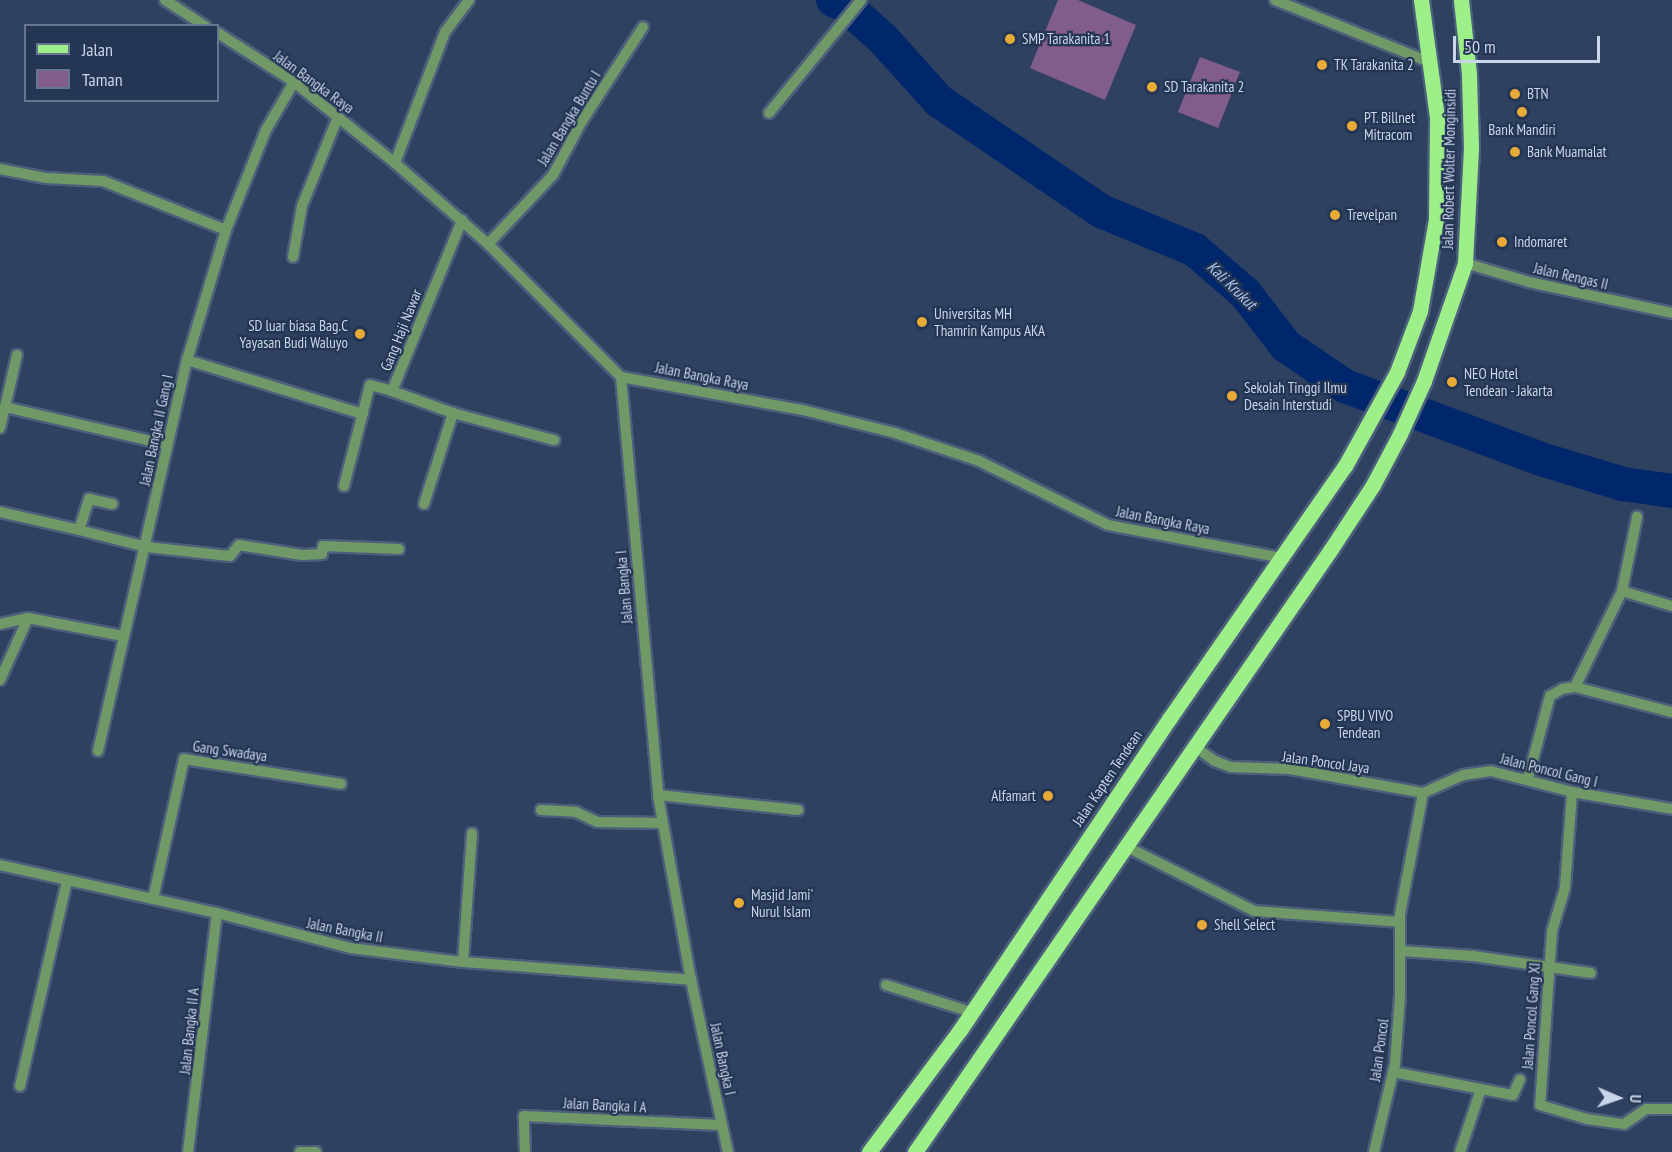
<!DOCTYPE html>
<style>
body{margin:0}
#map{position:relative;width:1672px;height:1152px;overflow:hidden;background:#2e4160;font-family:"PT Sans Narrow",sans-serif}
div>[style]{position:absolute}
.green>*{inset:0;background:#825c8b}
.river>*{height:34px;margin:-17px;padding:0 17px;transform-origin:17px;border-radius:17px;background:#00276b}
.roads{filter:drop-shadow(2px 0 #4d5f7b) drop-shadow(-2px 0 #4d5f7b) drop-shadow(0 2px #4d5f7b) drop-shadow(0 -2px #4d5f7b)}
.minor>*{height:10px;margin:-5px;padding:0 5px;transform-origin:5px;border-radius:5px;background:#719968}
.major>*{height:15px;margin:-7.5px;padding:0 7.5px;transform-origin:7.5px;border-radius:7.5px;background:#9df089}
.dots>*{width:16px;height:16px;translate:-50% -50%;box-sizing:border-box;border:3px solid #243654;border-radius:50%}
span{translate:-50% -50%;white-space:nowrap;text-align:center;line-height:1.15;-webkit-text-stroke:4.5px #243654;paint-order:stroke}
.poi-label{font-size:15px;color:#c9d5e8}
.left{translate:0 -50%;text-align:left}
.right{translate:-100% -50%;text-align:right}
.street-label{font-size:15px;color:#c9d5e8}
.water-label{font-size:16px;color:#abc4ec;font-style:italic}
.legend{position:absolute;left:24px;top:24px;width:195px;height:78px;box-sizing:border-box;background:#243654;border:2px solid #66768f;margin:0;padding:8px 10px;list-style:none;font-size:18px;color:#c9d5e8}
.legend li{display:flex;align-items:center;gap:12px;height:30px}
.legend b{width:30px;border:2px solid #66768f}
.north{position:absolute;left:1588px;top:1068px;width:60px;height:60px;-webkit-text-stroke:4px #243654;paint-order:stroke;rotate:92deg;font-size:16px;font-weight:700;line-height:24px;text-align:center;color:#c9d5e8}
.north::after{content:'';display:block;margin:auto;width:21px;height:27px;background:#c9d5e8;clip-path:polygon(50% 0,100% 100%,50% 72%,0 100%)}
.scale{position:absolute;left:1453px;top:36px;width:147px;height:27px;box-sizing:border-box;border:3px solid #c9d5e8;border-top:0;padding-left:8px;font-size:18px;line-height:21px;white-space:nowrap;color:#c9d5e8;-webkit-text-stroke:4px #243654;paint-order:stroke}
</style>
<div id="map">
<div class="green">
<i style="clip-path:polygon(1058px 0,1078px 0,1136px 25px,1105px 100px,1030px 68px)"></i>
<i style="clip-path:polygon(1200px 57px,1240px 72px,1218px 128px,1178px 112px)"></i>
</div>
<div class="river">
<i style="left:833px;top:0;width:13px;rotate:23deg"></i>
<i style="left:845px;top:5px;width:51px;rotate:41.8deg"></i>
<i style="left:883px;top:39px;width:84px;rotate:47.9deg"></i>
<i style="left:939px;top:101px;width:196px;rotate:34.2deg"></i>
<i style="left:1101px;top:211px;width:102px;rotate:22.5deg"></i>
<i style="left:1195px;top:250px;width:66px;rotate:40.7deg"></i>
<i style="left:1245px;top:293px;width:67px;rotate:52.3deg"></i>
<i style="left:1286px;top:346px;width:71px;rotate:34.1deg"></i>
<i style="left:1345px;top:386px;width:212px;rotate:20.4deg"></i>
<i style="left:1544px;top:460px;width:83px;rotate:16.9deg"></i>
<i style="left:1623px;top:484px;width:49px;rotate:8.1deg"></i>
</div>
<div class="roads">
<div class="minor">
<i style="left:165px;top:0;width:48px;rotate:33deg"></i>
<i style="left:1275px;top:0;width:169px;rotate:21.9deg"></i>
<i style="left:218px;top:33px;width:90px;rotate:32.8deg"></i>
<i style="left:294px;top:82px;width:129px;rotate:38.7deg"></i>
<i style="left:395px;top:163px;width:123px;rotate:41.1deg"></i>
<i style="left:488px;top:244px;width:188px;rotate:45deg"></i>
<i style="left:621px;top:377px;width:185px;rotate:10.3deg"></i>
<i style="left:803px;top:410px;width:95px;rotate:14deg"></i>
<i style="left:895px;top:433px;width:89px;rotate:18.4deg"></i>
<i style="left:979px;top:461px;width:144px;rotate:26.4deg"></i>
<i style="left:1108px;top:525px;width:177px;rotate:10.7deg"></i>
<i style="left:769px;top:113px;width:146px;rotate:-50.8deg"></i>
<i style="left:395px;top:163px;width:140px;rotate:-69.1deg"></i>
<i style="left:445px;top:32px;width:40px;rotate:-53deg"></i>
<i style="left:0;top:169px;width:47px;rotate:11.1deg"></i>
<i style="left:46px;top:178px;width:57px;rotate:3deg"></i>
<i style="left:103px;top:181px;width:132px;rotate:21.7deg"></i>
<i style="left:488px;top:244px;width:95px;rotate:-46.7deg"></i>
<i style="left:553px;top:175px;width:61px;rotate:-61.8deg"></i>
<i style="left:582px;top:121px;width:112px;rotate:-57deg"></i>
<i style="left:293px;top:257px;width:52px;rotate:-80deg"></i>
<i style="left:302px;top:206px;width:96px;rotate:-68deg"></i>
<i style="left:1465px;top:263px;width:67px;rotate:16.5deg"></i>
<i style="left:1529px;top:282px;width:146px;rotate:12.2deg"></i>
<i style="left:17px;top:355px;width:53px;rotate:103deg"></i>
<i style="left:5px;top:407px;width:167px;rotate:13.1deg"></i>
<i style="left:187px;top:360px;width:184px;rotate:17.1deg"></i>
<i style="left:621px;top:377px;width:420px;rotate:84.9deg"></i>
<i style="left:658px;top:795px;width:188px;rotate:79.9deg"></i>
<i style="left:691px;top:980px;width:176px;rotate:77.9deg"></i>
<i style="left:453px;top:413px;width:105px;rotate:15deg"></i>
<i style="left:0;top:428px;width:22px;rotate:-77deg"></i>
<i style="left:344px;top:486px;width:104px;rotate:-75.6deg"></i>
<i style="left:370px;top:385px;width:23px;rotate:15deg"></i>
<i style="left:424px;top:504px;width:96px;rotate:-72.3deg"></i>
<i style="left:453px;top:413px;width:65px;rotate:-160.2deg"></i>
<i style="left:392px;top:391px;width:185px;rotate:-67.7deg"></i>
<i style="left:0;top:512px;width:81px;rotate:12.8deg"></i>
<i style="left:79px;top:530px;width:33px;rotate:-72deg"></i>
<i style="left:89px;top:499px;width:24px;rotate:12deg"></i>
<i style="left:79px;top:530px;width:69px;rotate:14.2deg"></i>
<i style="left:146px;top:547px;width:84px;rotate:6.1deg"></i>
<i style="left:230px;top:556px;width:14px;rotate:-51deg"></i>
<i style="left:239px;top:545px;width:64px;rotate:9deg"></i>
<i style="left:302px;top:555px;width:20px;rotate:-3deg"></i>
<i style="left:322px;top:554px;width:8px;rotate:-83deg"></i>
<i style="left:323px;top:546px;width:76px;rotate:2.3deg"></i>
<i style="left:1622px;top:591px;width:52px;rotate:16.7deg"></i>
<i style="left:0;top:624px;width:29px;rotate:-12deg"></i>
<i style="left:28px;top:618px;width:97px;rotate:10.7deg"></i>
<i style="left:0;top:680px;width:68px;rotate:-65.7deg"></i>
<i style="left:1575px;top:687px;width:107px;rotate:-63.9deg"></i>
<i style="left:1622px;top:591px;width:76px;rotate:-78.5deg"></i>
<i style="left:1194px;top:746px;width:26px;rotate:36deg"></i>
<i style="left:1215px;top:761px;width:17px;rotate:21deg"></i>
<i style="left:1231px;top:767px;width:59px;rotate:1.9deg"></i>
<i style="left:1290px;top:769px;width:135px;rotate:10.2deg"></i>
<i style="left:98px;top:751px;width:401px;rotate:-77.2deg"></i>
<i style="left:187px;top:360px;width:136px;rotate:-73.3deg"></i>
<i style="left:226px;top:230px;width:108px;rotate:-68.2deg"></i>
<i style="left:266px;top:130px;width:56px;rotate:-59.7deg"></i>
<i style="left:1528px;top:778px;width:85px;rotate:-75deg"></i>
<i style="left:1550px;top:696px;width:14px;rotate:-30deg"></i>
<i style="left:1562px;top:689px;width:13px;rotate:-9deg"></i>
<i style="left:1575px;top:687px;width:100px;rotate:14.5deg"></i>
<i style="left:1572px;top:792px;width:96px;rotate:94.2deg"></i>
<i style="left:1565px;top:888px;width:45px;rotate:106.8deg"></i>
<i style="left:1552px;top:931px;width:174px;rotate:93.9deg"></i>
<i style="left:1540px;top:1105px;width:49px;rotate:16.6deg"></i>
<i style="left:1587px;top:1119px;width:37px;rotate:8deg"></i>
<i style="left:1624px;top:1124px;width:27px;rotate:-34deg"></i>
<i style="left:1646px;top:1109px;width:26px"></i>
<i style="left:1423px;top:793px;width:44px;rotate:-24.2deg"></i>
<i style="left:1463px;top:775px;width:28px;rotate:-8deg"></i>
<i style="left:1491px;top:771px;width:84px;rotate:14.5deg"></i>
<i style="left:1572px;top:792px;width:101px;rotate:9.6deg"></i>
<i style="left:658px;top:795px;width:141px;rotate:6.1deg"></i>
<i style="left:541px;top:810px;width:35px;rotate:3deg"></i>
<i style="left:576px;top:812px;width:23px;rotate:25deg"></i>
<i style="left:597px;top:822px;width:66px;rotate:0.9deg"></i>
<i style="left:1125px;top:846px;width:144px;rotate:26.7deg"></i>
<i style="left:1254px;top:911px;width:145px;rotate:4.3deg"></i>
<i style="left:0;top:865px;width:222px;rotate:12.5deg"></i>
<i style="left:217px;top:913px;width:138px;rotate:14.7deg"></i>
<i style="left:350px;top:948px;width:114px;rotate:7.1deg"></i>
<i style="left:463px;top:962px;width:229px;rotate:4.5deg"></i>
<i style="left:153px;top:899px;width:143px;rotate:-77.5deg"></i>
<i style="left:184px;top:759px;width:159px;rotate:9deg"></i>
<i style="left:1402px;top:951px;width:71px;rotate:4deg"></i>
<i style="left:1473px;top:956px;width:119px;rotate:8.2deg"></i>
<i style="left:463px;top:962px;width:129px;rotate:-86deg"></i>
<i style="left:886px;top:985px;width:89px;rotate:17.6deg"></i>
<i style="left:1393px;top:1072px;width:122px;rotate:10.9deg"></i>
<i style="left:1513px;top:1095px;width:17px;rotate:-66deg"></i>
<i style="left:20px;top:1086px;width:210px;rotate:-77.1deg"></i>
<i style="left:188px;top:1152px;width:241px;rotate:-83.1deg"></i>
<i style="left:300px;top:1152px;width:16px"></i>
<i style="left:525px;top:1152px;width:36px;rotate:-92deg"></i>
<i style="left:524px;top:1116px;width:197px;rotate:2.6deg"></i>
<i style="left:1374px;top:1152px;width:90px;rotate:-76.6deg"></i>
<i style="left:1395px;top:1064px;width:68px;rotate:-85.8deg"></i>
<i style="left:1400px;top:996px;width:82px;rotate:-90deg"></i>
<i style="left:1400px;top:914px;width:123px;rotate:-79.2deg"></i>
<i style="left:1460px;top:1152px;width:66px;rotate:-71.6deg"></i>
</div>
<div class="major">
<i style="left:869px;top:1152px;width:152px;rotate:-53.3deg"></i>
<i style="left:960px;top:1030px;width:375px;rotate:-56.1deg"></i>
<i style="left:1169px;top:719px;width:308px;rotate:-55.2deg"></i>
<i style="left:1345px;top:466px;width:107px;rotate:-61deg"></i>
<i style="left:1397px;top:372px;width:65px;rotate:-69.3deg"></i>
<i style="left:1420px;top:311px;width:93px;rotate:-80.1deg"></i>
<i style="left:1436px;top:219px;width:102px;rotate:-89.4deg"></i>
<i style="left:1437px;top:117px;width:118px;rotate:-97.8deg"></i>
<i style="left:915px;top:1152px;width:733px;rotate:-55.4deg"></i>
<i style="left:1331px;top:549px;width:77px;rotate:-56.7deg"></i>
<i style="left:1373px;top:485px;width:58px;rotate:-62.1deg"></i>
<i style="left:1400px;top:434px;width:58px;rotate:-65.6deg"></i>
<i style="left:1424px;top:381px;width:125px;rotate:-70.8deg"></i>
<i style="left:1465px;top:263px;width:116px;rotate:-87deg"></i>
<i style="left:1471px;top:147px;width:73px;rotate:-91.6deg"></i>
<i style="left:1469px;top:74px;width:74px;rotate:-96.2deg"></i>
</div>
</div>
<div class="dots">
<i style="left:1010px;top:39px;background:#e8ab37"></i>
<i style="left:1322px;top:65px;background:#e8ab37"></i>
<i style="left:1152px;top:87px;background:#e8ab37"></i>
<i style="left:1515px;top:94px;background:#e8ab37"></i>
<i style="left:1522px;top:112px;background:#e8ab37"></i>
<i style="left:1352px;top:126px;background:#e8ab37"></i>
<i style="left:1515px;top:152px;background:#e8ab37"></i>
<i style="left:1335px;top:215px;background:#e8ab37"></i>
<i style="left:1502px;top:242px;background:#e8ab37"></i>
<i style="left:922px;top:322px;background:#e8ab37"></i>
<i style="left:360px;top:334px;background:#e8ab37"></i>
<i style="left:1452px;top:382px;background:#e8ab37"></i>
<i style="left:1232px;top:396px;background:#e8ab37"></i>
<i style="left:1325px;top:724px;background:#e8ab37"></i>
<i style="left:1048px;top:796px;background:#e8ab37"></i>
<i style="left:739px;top:903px;background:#e8ab37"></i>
<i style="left:1202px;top:925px;background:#e8ab37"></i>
</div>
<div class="poi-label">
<span class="left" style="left:1022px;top:39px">SMP Tarakanita 1</span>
<span class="left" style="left:1334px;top:65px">TK Tarakanita 2</span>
<span class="left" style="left:1164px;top:87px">SD Tarakanita 2</span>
<span class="left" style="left:1527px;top:94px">BTN</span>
<span class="left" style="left:1364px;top:126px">PT. Billnet<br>Mitracom</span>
<span style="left:1522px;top:130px">Bank Mandiri</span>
<span class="left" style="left:1527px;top:152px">Bank Muamalat</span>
<span class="left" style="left:1347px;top:215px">Trevelpan</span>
<span class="left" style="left:1514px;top:242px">Indomaret</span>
<span class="left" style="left:934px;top:322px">Universitas MH<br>Thamrin Kampus AKA</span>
<span class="right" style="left:348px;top:334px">SD luar biasa Bag.C<br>Yayasan Budi Waluyo</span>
<span class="left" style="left:1464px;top:382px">NEO Hotel<br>Tendean - Jakarta</span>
<span class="left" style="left:1244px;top:396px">Sekolah Tinggi Ilmu<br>Desain Interstudi</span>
<span class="left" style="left:1337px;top:724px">SPBU VIVO<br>Tendean</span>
<span class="right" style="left:1036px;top:796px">Alfamart</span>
<span class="left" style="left:751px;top:903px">Masjid Jami'<br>Nurul Islam</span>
<span class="left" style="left:1214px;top:925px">Shell Select</span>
</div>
<div class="street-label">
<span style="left:314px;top:82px;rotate:36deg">Jalan Bangka Raya</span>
<span style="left:569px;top:118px;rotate:-59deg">Jalan Bangka Buntu I</span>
<span style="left:1449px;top:169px;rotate:-89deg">Jalan Robert Wolter Monginsidi</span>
<span style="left:1571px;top:276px;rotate:13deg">Jalan Rengas II</span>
<span style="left:401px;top:330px;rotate:-68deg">Gang Haji Nawar</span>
<span style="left:702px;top:376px;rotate:11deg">Jalan Bangka Raya</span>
<span style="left:156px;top:430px;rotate:-78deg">Jalan Bangka II Gang I</span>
<span style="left:1163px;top:520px;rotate:11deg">Jalan Bangka Raya</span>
<span style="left:624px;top:587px;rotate:-95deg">Jalan Bangka I</span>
<span style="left:230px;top:751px;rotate:8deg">Gang Swadaya</span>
<span style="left:1326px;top:762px;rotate:8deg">Jalan Poncol Jaya</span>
<span style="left:1549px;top:770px;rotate:14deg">Jalan Poncol Gang I</span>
<span style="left:1107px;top:778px;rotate:-56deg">Jalan Kapten Tendean</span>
<span style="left:345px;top:930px;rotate:11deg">Jalan Bangka II</span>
<span style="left:1531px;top:1016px;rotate:-86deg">Jalan Poncol Gang XI</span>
<span style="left:189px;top:1031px;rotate:-84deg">Jalan Bangka II A</span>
<span style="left:1379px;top:1050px;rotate:-82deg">Jalan Poncol</span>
<span style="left:723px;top:1059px;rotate:78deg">Jalan Bangka I</span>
<span style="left:605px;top:1105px;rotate:3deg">Jalan Bangka I A</span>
</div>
<div class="water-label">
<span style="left:1232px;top:285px;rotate:44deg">Kali Krukut</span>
</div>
<ul class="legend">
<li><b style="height:8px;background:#9df089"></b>Jalan</li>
<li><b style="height:16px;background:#825c8b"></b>Taman</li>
</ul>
<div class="north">U</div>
<div class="scale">50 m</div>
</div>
